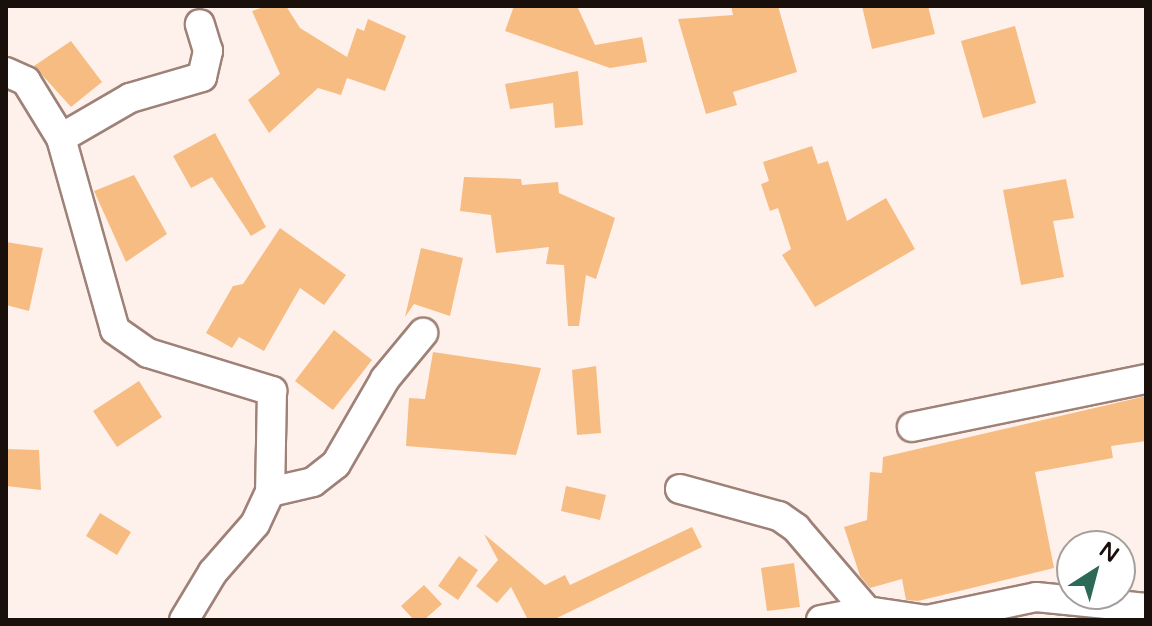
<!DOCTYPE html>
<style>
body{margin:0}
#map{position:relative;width:1152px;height:626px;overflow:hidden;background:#fef1ec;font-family:"Varela Round",sans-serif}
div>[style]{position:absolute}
.building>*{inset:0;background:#f7bc82}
.roads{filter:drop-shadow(2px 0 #9e8177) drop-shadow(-2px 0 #9e8177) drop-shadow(0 2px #9e8177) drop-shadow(0 -2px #9e8177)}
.street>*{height:28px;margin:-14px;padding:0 14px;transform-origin:14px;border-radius:14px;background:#fff}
span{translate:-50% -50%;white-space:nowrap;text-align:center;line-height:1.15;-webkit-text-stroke:8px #fff;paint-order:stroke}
.frame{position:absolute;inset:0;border:8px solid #190f0b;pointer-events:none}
.north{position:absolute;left:1056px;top:530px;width:80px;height:80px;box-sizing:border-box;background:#fff;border:2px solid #a39f9d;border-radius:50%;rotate:36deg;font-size:22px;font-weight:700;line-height:32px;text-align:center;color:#190f0b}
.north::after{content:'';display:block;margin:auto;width:28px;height:36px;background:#2c6956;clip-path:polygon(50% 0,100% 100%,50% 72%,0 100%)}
</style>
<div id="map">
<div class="building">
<i style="clip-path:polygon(267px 6px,286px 6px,300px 28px,347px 57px,357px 28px,364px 31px,368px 19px,406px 36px,385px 91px,347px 78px,341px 95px,318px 88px,269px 133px,248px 100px,280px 74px,252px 11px)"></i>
<i style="clip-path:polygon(514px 6px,577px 6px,595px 45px,642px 37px,647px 62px,610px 68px,505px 31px)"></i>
<i style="clip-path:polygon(731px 6px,778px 6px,797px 72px,733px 92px,737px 105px,706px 114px,678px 19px,733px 15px)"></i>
<i style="clip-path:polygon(862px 6px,928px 6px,935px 34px,872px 49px)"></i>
<i style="clip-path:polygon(1015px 26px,1036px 103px,983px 118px,961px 41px)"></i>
<i style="clip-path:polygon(71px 41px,102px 82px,71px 107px,34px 66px)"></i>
<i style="clip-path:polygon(578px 71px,583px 125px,555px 128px,553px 103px,510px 109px,505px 84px)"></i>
<i style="clip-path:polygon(215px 133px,266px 227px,251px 236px,212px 177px,191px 188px,173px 156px)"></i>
<i style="clip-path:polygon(812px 146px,818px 164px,828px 161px,847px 221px,886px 198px,915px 249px,815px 307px,782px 255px,791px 249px,778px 208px,770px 211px,761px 184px,769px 181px,763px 162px)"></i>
<i style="clip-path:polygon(134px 175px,167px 234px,126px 262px,94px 191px)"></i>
<i style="clip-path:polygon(464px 177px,521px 179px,522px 185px,558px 182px,559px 193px,615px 218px,596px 279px,586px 275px,579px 326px,568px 326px,564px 265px,546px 264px,549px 247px,496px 253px,491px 215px,460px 211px)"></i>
<i style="clip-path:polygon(1066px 179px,1074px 218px,1053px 221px,1064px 277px,1021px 285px,1003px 190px)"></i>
<i style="clip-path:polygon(280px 228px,346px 275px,324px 305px,300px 288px,264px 351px,239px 337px,232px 348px,206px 333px,233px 286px,243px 284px)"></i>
<i style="clip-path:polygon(6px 242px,43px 248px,29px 311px,6px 305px)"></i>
<i style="clip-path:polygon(421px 248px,463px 258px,450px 316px,414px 304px,405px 317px)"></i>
<i style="clip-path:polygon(334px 330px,372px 360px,333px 410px,295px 381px)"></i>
<i style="clip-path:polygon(433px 352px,541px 368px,516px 455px,406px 446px,409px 398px,425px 399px)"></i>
<i style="clip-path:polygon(596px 366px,601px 433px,577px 435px,572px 370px)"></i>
<i style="clip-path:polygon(139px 381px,162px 417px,117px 447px,93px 411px)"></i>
<i style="clip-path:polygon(1146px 396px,1146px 441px,1111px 446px,1113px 458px,1035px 472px,1054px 568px,918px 601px,906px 600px,902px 579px,870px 588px,860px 576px,844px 527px,867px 520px,870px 472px,882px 473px,883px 457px)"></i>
<i style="clip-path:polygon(6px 449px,39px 450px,41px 490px,6px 486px)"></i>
<i style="clip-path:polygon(566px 486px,606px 495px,600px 520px,561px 511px)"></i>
<i style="clip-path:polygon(100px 513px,131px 532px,117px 555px,86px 536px)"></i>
<i style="clip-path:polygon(692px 527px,702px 547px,553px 620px,528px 620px,511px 587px,497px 603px,476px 586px,498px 560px,484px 534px,545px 585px,565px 575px,570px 585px)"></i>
<i style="clip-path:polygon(459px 556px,478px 570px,458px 600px,438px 586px)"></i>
<i style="clip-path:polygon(794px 563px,800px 607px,767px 611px,761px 568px)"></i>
<i style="clip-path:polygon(424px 585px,442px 604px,424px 620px,414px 620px,401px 606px)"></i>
</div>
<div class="roads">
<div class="street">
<i style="left:6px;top:72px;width:22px;rotate:24deg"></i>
<i style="left:26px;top:81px;width:67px;rotate:58.4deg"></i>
<i style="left:61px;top:138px;width:199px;rotate:74.3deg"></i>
<i style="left:115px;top:330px;width:40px;rotate:34.9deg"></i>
<i style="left:148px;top:353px;width:130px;rotate:17deg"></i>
<i style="left:272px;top:391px;width:101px;rotate:91.1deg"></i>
<i style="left:270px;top:492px;width:35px;rotate:115deg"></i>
<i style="left:255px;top:524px;width:64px;rotate:131.2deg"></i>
<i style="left:213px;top:572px;width:56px;rotate:121.1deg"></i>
<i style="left:61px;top:138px;width:80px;rotate:-30.1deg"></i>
<i style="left:130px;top:98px;width:75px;rotate:-16.3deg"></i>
<i style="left:202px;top:77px;width:27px;rotate:-77deg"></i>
<i style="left:208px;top:51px;width:28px;rotate:-107deg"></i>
<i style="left:912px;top:427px;width:239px;rotate:-11.6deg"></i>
<i style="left:680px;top:489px;width:103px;rotate:15.3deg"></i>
<i style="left:779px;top:516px;width:21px;rotate:35deg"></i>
<i style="left:796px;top:528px;width:109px;rotate:49.5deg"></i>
<i style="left:270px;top:492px;width:44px;rotate:-13.1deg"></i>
<i style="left:313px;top:482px;width:29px;rotate:-38deg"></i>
<i style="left:336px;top:464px;width:98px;rotate:-60deg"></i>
<i style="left:385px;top:379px;width:60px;rotate:-50.4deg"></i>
<i style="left:821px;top:620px;width:47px;rotate:-11.1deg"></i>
<i style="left:867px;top:611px;width:61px;rotate:8.5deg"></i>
<i style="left:927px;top:620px;width:111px;rotate:-11.9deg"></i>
<i style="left:1036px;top:597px;width:111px;rotate:5.7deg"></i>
</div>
</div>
<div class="frame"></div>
<div class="north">N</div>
</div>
